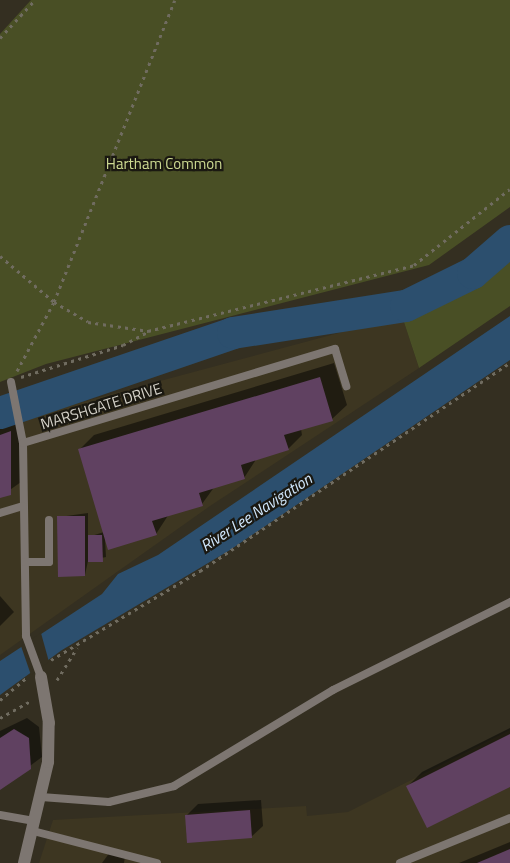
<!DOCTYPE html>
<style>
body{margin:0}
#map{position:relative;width:510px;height:863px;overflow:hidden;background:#342f21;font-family:"Titillium Web",sans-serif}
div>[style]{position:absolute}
.built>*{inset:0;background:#3d3621}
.green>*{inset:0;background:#494f25}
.water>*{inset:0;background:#2c4f6e}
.pier>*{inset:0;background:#342f21}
.shadow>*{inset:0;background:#0007}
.river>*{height:32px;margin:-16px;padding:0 16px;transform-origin:16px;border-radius:16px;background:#2c4f6e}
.building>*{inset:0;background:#604161}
.path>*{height:3px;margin-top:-1.5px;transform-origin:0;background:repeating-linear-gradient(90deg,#706c60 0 3px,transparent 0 7.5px)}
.lane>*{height:8px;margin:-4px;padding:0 4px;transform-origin:4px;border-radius:4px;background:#7d7671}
.street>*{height:12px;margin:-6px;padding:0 6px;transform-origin:6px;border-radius:6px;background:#7d7671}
.lane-bridge>*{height:8px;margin:-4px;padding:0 4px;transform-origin:4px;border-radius:4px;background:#7d7671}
span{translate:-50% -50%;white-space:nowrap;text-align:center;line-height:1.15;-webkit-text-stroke:4.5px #1a1811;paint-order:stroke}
.park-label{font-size:15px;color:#cedb92}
.street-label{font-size:15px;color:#d4d1c8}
.water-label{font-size:16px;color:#d1e8fd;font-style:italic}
</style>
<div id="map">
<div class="built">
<i style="clip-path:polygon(402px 316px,419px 368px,210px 506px,0 655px,0 424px)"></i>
<i style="clip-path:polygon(510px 730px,510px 863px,39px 863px,53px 820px,306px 806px,307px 816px,348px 812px)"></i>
</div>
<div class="green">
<i style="clip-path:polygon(31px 0,510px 0,510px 207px,429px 265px,46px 364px,0 382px,0 34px)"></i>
<i style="clip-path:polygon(510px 254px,510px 306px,419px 368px,402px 316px,437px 306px)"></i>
</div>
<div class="water">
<i style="clip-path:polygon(510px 316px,510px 360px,230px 550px,62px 650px,0 695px,0 661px,102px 594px,118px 574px,158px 555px)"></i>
</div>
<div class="pier">
<i style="clip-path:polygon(41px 633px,49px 662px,31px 675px,21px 646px)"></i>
</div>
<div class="shadow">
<i style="clip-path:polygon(334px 363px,347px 405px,332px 419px,301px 429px,302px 435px,288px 449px,257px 458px,244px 478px,215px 486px,202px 504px,169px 514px,156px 534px,105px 539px,106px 557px,88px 561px,85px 575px,59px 517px,88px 513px,88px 537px,104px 532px,79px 450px,94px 435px)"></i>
<i style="clip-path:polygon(21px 421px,21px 482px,0 497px,0 428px)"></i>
<i style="clip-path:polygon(0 596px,14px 612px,0 626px)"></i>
<i style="clip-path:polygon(27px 718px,39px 727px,42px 757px,0 788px,0 731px)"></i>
<i style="clip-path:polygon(510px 728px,510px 785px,408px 786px,422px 772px)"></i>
<i style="clip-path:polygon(261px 800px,263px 826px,251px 837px,187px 815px,198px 804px)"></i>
<i style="clip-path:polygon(510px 842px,510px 863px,459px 863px)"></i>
<i style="clip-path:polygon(110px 852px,125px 856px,124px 863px,102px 863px)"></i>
</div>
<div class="river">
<i style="left:0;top:413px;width:246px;rotate:-18.9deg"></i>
<i style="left:233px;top:333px;width:175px;rotate:-8.9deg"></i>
<i style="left:406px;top:306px;width:75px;rotate:-26.2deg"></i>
<i style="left:473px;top:273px;width:49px;rotate:-40.9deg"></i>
</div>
<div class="building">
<i style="clip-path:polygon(320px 377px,333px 421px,284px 435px,289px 450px,241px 465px,245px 479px,199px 493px,203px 506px,152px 521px,157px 535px,108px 550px,78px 449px)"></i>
<i style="clip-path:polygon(11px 431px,11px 495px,0 498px,0 435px)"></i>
<i style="clip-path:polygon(57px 516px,85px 516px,85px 576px,58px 577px)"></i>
<i style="clip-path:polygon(88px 535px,102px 535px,103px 562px,88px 562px)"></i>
<i style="clip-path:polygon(14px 729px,29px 738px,31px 769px,0 790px,0 738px)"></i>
<i style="clip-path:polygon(510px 734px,510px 787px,427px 828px,406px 786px)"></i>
<i style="clip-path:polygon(250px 810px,252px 838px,187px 843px,185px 815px)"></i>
<i style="clip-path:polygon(510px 849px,510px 863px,477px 863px)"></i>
</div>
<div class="path">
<i style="left:0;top:38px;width:52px;rotate:-47.4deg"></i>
<i style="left:0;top:256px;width:71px;rotate:40.4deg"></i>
<i style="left:54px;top:302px;width:39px;rotate:30deg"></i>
<i style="left:88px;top:322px;width:61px;rotate:8.5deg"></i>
<i style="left:148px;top:331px;width:274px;rotate:-13.9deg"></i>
<i style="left:414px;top:265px;width:122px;rotate:-38.4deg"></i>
<i style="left:17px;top:371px;width:78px;rotate:-61.8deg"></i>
<i style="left:54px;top:302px;width:325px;rotate:-68.2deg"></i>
<i style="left:21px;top:377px;width:107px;rotate:-17.4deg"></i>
<i style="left:123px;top:345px;width:27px;rotate:-28deg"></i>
<i style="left:51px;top:660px;width:174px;rotate:-30.9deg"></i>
<i style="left:200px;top:571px;width:373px;rotate:-33.9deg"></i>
<i style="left:57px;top:680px;width:38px;rotate:-58deg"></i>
<i style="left:0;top:700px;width:34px;rotate:-40deg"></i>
<i style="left:0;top:718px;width:35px;rotate:-29deg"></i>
</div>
<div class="lane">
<i style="left:11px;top:382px;width:62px;rotate:78.9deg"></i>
<i style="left:23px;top:443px;width:193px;rotate:89.1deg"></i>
<i style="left:23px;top:443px;width:326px;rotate:-16.8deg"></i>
<i style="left:335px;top:349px;width:39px;rotate:73deg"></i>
<i style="left:0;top:513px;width:24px;rotate:-17deg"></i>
<i style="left:25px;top:562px;width:24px"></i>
<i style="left:49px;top:562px;width:42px;rotate:-90deg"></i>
<i style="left:41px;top:797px;width:68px;rotate:4.2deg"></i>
<i style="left:109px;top:802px;width:67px;rotate:-13.8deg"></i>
<i style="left:174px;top:786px;width:186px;rotate:-31.1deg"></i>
<i style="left:333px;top:690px;width:198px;rotate:-26.4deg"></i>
<i style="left:0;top:815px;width:36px;rotate:10deg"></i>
<i style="left:33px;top:831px;width:128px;rotate:14.5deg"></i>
<i style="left:400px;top:863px;width:119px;rotate:-22.2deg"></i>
</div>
<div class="street">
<i style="left:24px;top:863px;width:104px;rotate:-76.6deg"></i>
<i style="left:48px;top:762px;width:39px;rotate:-89deg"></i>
<i style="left:49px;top:723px;width:47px;rotate:-99.9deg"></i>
</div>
<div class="lane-bridge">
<i style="left:26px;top:636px;width:44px;rotate:69.9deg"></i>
</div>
<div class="park-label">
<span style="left:164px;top:164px">Hartham Common</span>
</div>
<div class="street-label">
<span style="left:101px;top:406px;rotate:-17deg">MARSHGATE DRIVE</span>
</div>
<div class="water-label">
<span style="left:256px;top:512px;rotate:-33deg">River Lee Navigation</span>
</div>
</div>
